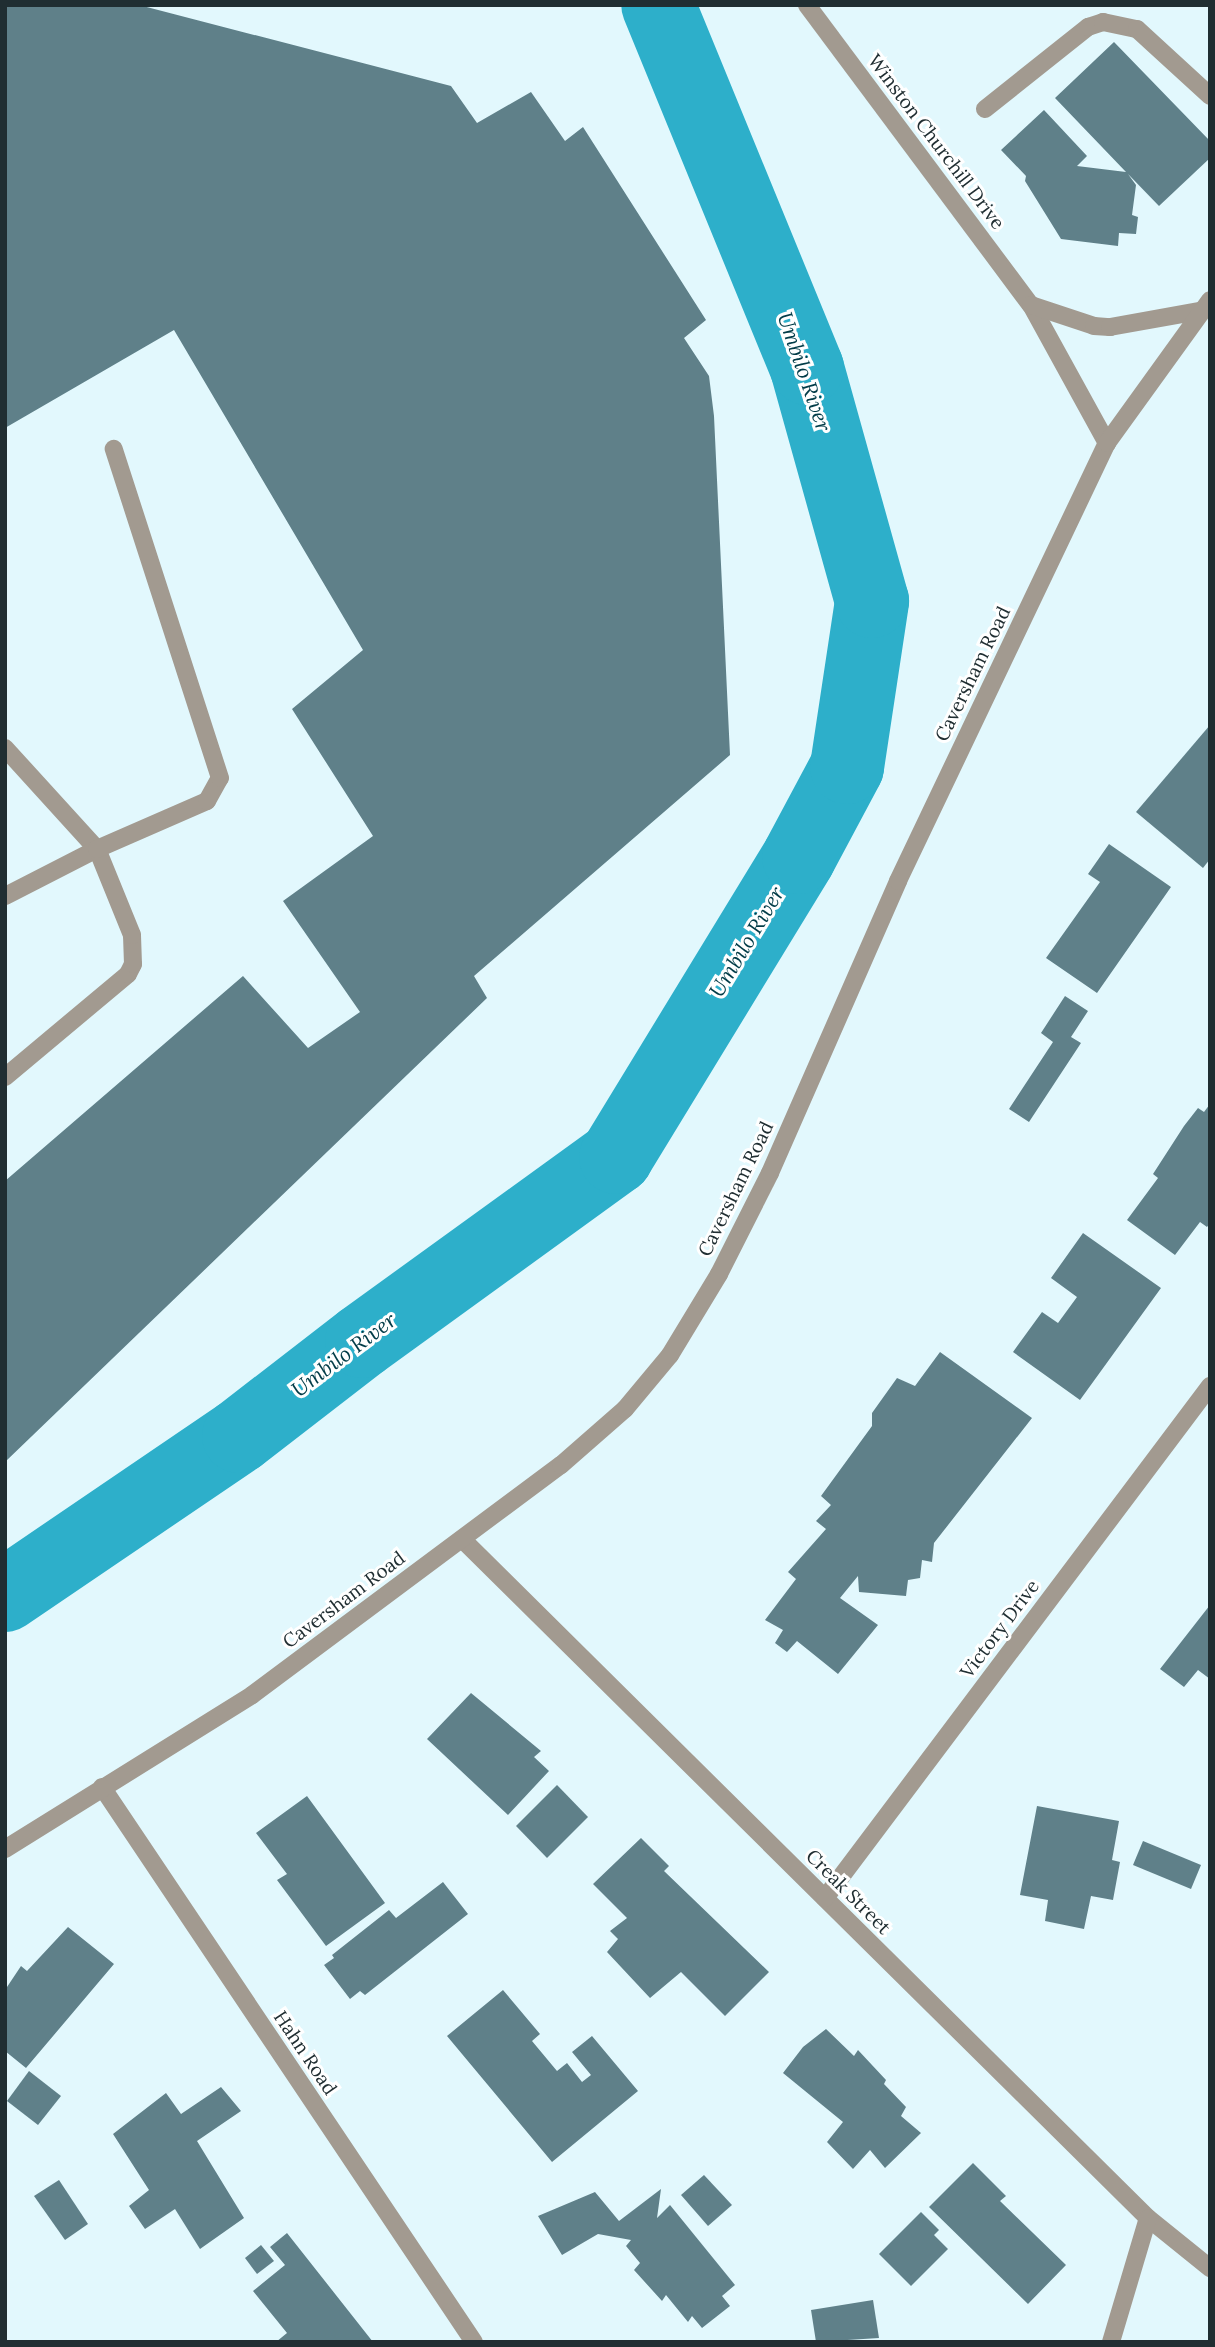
<!DOCTYPE html>
<style>
body{margin:0}
#map{position:relative;width:1215px;height:2347px;overflow:hidden;background:#e2f8fd;font-family:Lora,serif}
div>[style]{position:absolute}
.river>*{height:74px;margin:-37px;padding:0 37px;transform-origin:37px;border-radius:37px;background:#2dafca}
.building>*{inset:0;background:#5f8089}
.minor>*{height:18px;margin:-9px;padding:0 9px;transform-origin:9px;border-radius:9px;background:#a29a90}
span{translate:-50% -50%;white-space:nowrap;text-align:center;line-height:1.15;-webkit-text-stroke:6px #fff;paint-order:stroke}
.street-label{font-size:19px;color:#202e32}
.water-label{font-size:21px;color:#023c48;font-style:italic}
.frame{position:absolute;inset:0;border:7px solid #202e32;pointer-events:none}
</style>
<div id="map">
<div class="river">
<i style="left:5px;top:1595px;width:283px;rotate:-34.2deg"></i>
<i style="left:239px;top:1436px;width:155px;rotate:-37.7deg"></i>
<i style="left:362px;top:1341px;width:314px;rotate:-35.9deg"></i>
<i style="left:616px;top:1157px;width:351px;rotate:-58.6deg"></i>
<i style="left:799px;top:857px;width:102px;rotate:-61.9deg"></i>
<i style="left:847px;top:767px;width:168px;rotate:-81.4deg"></i>
<i style="left:872px;top:601px;width:242px;rotate:-105.6deg"></i>
<i style="left:807px;top:368px;width:392px;rotate:-112.3deg"></i>
</div>
<div class="building">
<i style="clip-path:polygon(5px 5px,139px 5px,451px 86px,477px 123px,531px 92px,565px 141px,583px 127px,706px 320px,684px 338px,709px 376px,714px 416px,730px 755px,474px 976px,487px 998px,5px 1462px,5px 1181px,243px 976px,308px 1048px,360px 1012px,283px 901px,373px 836px,292px 709px,363px 650px,174px 330px,5px 428px)"></i>
<i style="clip-path:polygon(1114px 42px,1210px 141px,1210px 158px,1159px 206px,1128px 174px,1136px 185px,1132px 215px,1138px 217px,1136px 234px,1119px 233px,1118px 246px,1061px 239px,1025px 181px,1026px 176px,1001px 150px,1044px 110px,1087px 156px,1077px 166px,1126px 172px,1055px 98px)"></i>
<i style="clip-path:polygon(1210px 725px,1210px 859px,1203px 868px,1136px 812px)"></i>
<i style="clip-path:polygon(1109px 844px,1171px 887px,1097px 993px,1046px 958px,1100px 882px,1088px 874px)"></i>
<i style="clip-path:polygon(1065px 996px,1088px 1011px,1071px 1037px,1081px 1043px,1029px 1122px,1009px 1109px,1053px 1042px,1041px 1033px)"></i>
<i style="clip-path:polygon(1210px 1104px,1210px 1223px,1207px 1227px,1200px 1222px,1175px 1255px,1127px 1220px,1158px 1178px,1153px 1174px,1184px 1126px,1198px 1108px,1204px 1112px)"></i>
<i style="clip-path:polygon(1083px 1233px,1161px 1288px,1080px 1400px,1013px 1352px,1042px 1312px,1058px 1323px,1077px 1297px,1051px 1278px)"></i>
<i style="clip-path:polygon(940px 1352px,1032px 1418px,934px 1543px,932px 1562px,922px 1560px,920px 1578px,908px 1580px,906px 1596px,859px 1592px,858px 1576px,840px 1598px,878px 1625px,838px 1674px,797px 1641px,787px 1652px,775px 1643px,783px 1630px,765px 1620px,796px 1579px,788px 1572px,826px 1529px,816px 1521px,831px 1505px,821px 1496px,872px 1426px,872px 1413px,897px 1378px,915px 1386px)"></i>
<i style="clip-path:polygon(1210px 1605px,1210px 1679px,1198px 1670px,1184px 1687px,1160px 1669px)"></i>
<i style="clip-path:polygon(471px 1693px,541px 1751px,534px 1757px,549px 1771px,508px 1815px,427px 1739px)"></i>
<i style="clip-path:polygon(557px 1785px,588px 1817px,547px 1858px,516px 1826px)"></i>
<i style="clip-path:polygon(307px 1796px,385px 1903px,326px 1946px,277px 1880px,287px 1874px,256px 1833px)"></i>
<i style="clip-path:polygon(1037px 1806px,1119px 1821px,1112px 1860px,1120px 1862px,1113px 1900px,1091px 1896px,1084px 1929px,1045px 1921px,1048px 1900px,1020px 1895px)"></i>
<i style="clip-path:polygon(641px 1838px,669px 1866px,664px 1871px,769px 1972px,725px 2016px,681px 1972px,650px 1998px,607px 1952px,618px 1939px,610px 1931px,627px 1918px,593px 1884px)"></i>
<i style="clip-path:polygon(1143px 1841px,1201px 1865px,1191px 1889px,1133px 1865px)"></i>
<i style="clip-path:polygon(443px 1882px,468px 1914px,365px 1995px,360px 1991px,350px 1999px,324px 1965px,334px 1958px,332px 1955px,389px 1910px,396px 1918px)"></i>
<i style="clip-path:polygon(68px 1927px,114px 1964px,26px 2068px,5px 2051px,5px 1990px,21px 1966px,27px 1971px)"></i>
<i style="clip-path:polygon(503px 1990px,540px 2034px,532px 2041px,557px 2071px,567px 2063px,582px 2082px,591px 2075px,572px 2052px,592px 2036px,638px 2091px,552px 2162px,447px 2036px)"></i>
<i style="clip-path:polygon(826px 2029px,854px 2056px,858px 2050px,886px 2080px,884px 2084px,906px 2107px,901px 2116px,921px 2133px,885px 2168px,870px 2150px,853px 2169px,827px 2142px,843px 2122px,783px 2073px,803px 2047px)"></i>
<i style="clip-path:polygon(29px 2071px,61px 2096px,38px 2125px,7px 2101px)"></i>
<i style="clip-path:polygon(221px 2087px,241px 2111px,197px 2141px,244px 2218px,200px 2249px,175px 2209px,145px 2229px,129px 2206px,149px 2190px,113px 2134px,166px 2093px,181px 2114px)"></i>
<i style="clip-path:polygon(973px 2163px,1006px 2196px,1000px 2201px,1066px 2265px,1028px 2304px,929px 2207px)"></i>
<i style="clip-path:polygon(704px 2175px,732px 2205px,708px 2226px,681px 2195px)"></i>
<i style="clip-path:polygon(59px 2180px,88px 2224px,65px 2240px,34px 2196px)"></i>
<i style="clip-path:polygon(661px 2189px,657px 2218px,670px 2205px,735px 2285px,722px 2296px,730px 2306px,702px 2328px,692px 2316px,688px 2322px,666px 2295px,662px 2301px,634px 2270px,640px 2263px,626px 2246px,631px 2240px,598px 2234px,562px 2255px,538px 2216px,595px 2192px,619px 2221px)"></i>
<i style="clip-path:polygon(921px 2212px,939px 2230px,934px 2235px,948px 2249px,911px 2286px,879px 2254px)"></i>
<i style="clip-path:polygon(287px 2233px,373px 2342px,276px 2342px,287px 2333px,253px 2291px,285px 2265px,270px 2247px)"></i>
<i style="clip-path:polygon(261px 2245px,274px 2261px,257px 2274px,245px 2258px)"></i>
<i style="clip-path:polygon(873px 2300px,879px 2338px,816px 2342px,811px 2310px)"></i>
</div>
<div class="minor">
<i style="left:807px;top:5px;width:374px;rotate:53.3deg"></i>
<i style="left:1031px;top:305px;width:158px;rotate:61.2deg"></i>
<i style="left:985px;top:109px;width:132px;rotate:-38.5deg"></i>
<i style="left:1088px;top:27px;width:16px;rotate:-18deg"></i>
<i style="left:1103px;top:22px;width:35px;rotate:12deg"></i>
<i style="left:1137px;top:29px;width:99px;rotate:42.5deg"></i>
<i style="left:1031px;top:305px;width:66px;rotate:18.4deg"></i>
<i style="left:1094px;top:326px;width:16px;rotate:4deg"></i>
<i style="left:1110px;top:327px;width:90px;rotate:-10.2deg"></i>
<i style="left:5px;top:748px;width:137px;rotate:47.7deg"></i>
<i style="left:97px;top:849px;width:103px;rotate:152.9deg"></i>
<i style="left:5px;top:1077px;width:160px;rotate:-39.9deg"></i>
<i style="left:128px;top:974px;width:11px;rotate:-63deg"></i>
<i style="left:133px;top:964px;width:29px;rotate:-92deg"></i>
<i style="left:132px;top:935px;width:93px;rotate:-112.1deg"></i>
<i style="left:97px;top:849px;width:120px;rotate:-23.6deg"></i>
<i style="left:207px;top:801px;width:26px;rotate:-61deg"></i>
<i style="left:220px;top:778px;width:346px;rotate:-107.9deg"></i>
<i style="left:462px;top:1539px;width:965px;rotate:44.71deg"></i>
<i style="left:1148px;top:2218px;width:80px;rotate:38.9deg"></i>
<i style="left:102px;top:1787px;width:668px;rotate:56.17deg"></i>
<i style="left:5px;top:1849px;width:291px;rotate:-31.9deg"></i>
<i style="left:252px;top:1695px;width:385px;rotate:-36.7deg"></i>
<i style="left:561px;top:1465px;width:85px;rotate:-41.2deg"></i>
<i style="left:625px;top:1409px;width:70px;rotate:-50.2deg"></i>
<i style="left:670px;top:1355px;width:95px;rotate:-58.8deg"></i>
<i style="left:719px;top:1274px;width:113px;rotate:-63.2deg"></i>
<i style="left:770px;top:1173px;width:319px;rotate:-66.3deg"></i>
<i style="left:898px;top:881px;width:485px;rotate:-64.5deg"></i>
<i style="left:1107px;top:443px;width:176px;rotate:-54.2deg"></i>
<i style="left:825px;top:1898px;width:641px;rotate:-53.06deg"></i>
<i style="left:1111px;top:2342px;width:129px;rotate:-73.4deg"></i>
</div>
<div class="street-label">
<span style="left:936px;top:142px;rotate:53deg">Winston Churchill Drive</span>
<span style="left:973px;top:674px;rotate:-64deg">Caversham Road</span>
<span style="left:736px;top:1189px;rotate:-64deg">Caversham Road</span>
<span style="left:344px;top:1600px;rotate:-37deg">Caversham Road</span>
<span style="left:1000px;top:1629px;rotate:-53deg">Victory Drive</span>
<span style="left:848px;top:1892px;rotate:45deg">Creak Street</span>
<span style="left:305px;top:2053px;rotate:56deg">Hahn Road</span>
</div>
<div class="water-label">
<span style="left:804px;top:372px;rotate:71deg">Umbilo River</span>
<span style="left:747px;top:942px;rotate:-59deg">Umbilo River</span>
<span style="left:344px;top:1355px;rotate:-37deg">Umbilo River</span>
</div>
<div class="frame"></div>
</div>
